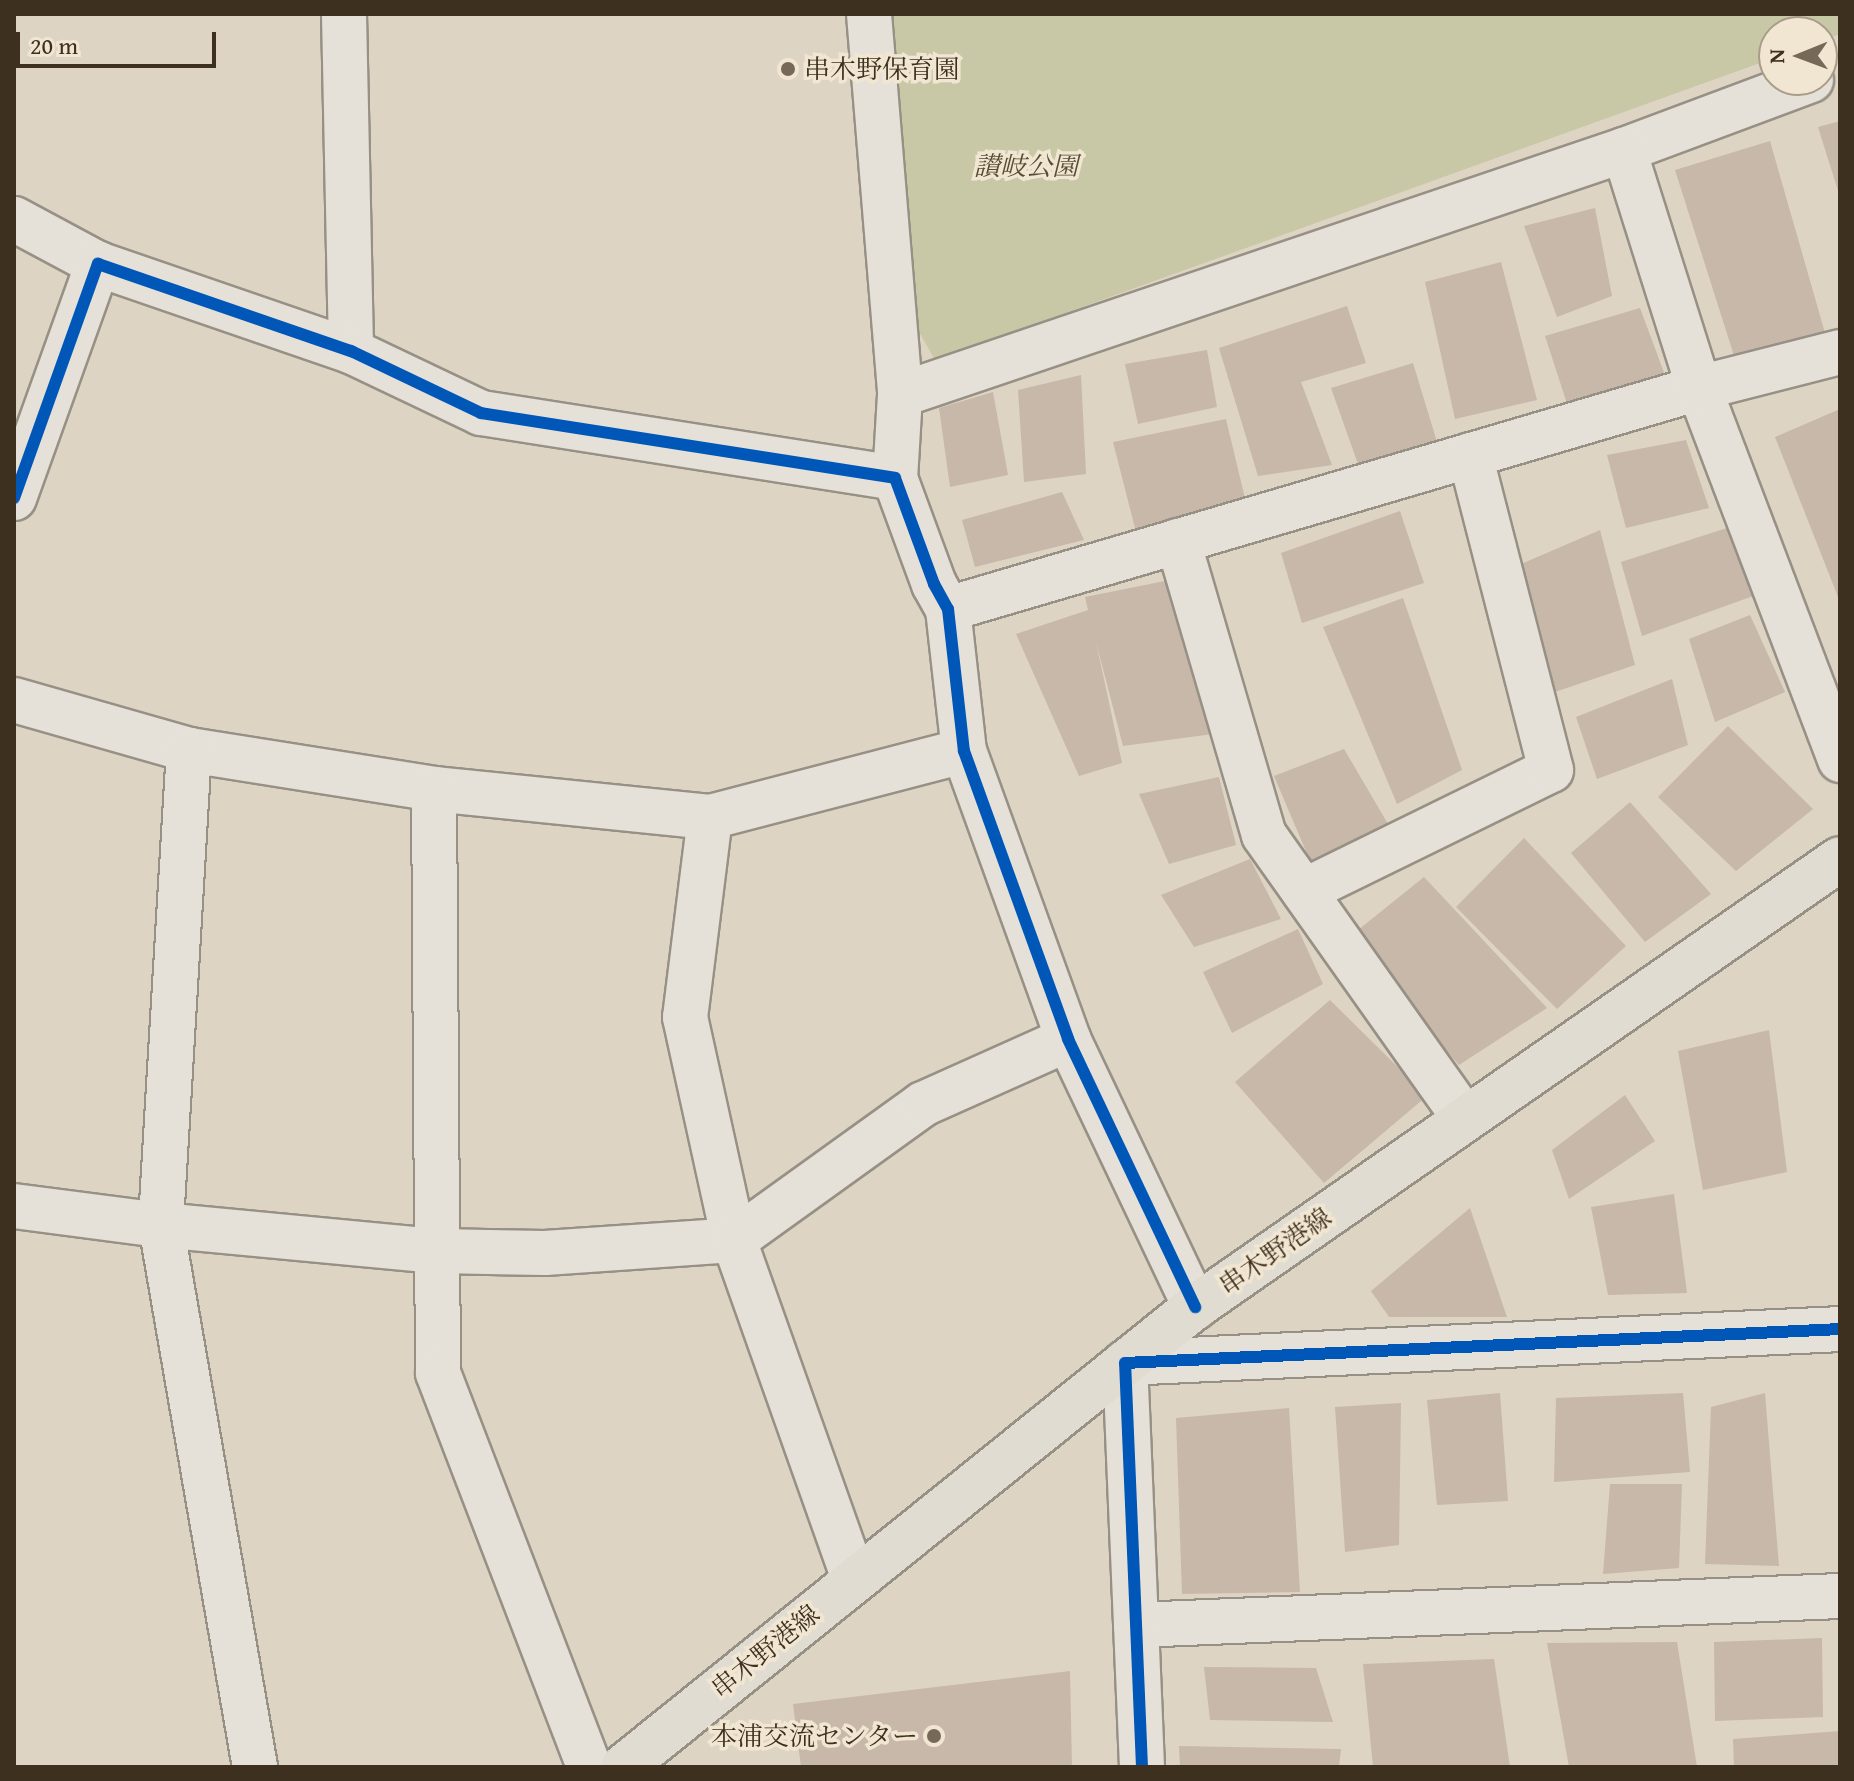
<!DOCTYPE html>
<meta charset="utf-8">
<style>
body{margin:0}
#map{position:relative;width:1854px;height:1781px;overflow:hidden;background:#ded4c4;font-family:"Gentium Book Plus","Noto Serif JP",serif}
div>[style]{position:absolute}
.green>*{inset:0;background:#c8c8a7}
.building>*{inset:0;background:#c7b8aa}
.roads{filter:drop-shadow(2px 0 #979085) drop-shadow(-2px 0 #979085) drop-shadow(0 2px #979085) drop-shadow(0 -2px #979085)}
.street>*{height:44px;margin:-22px;padding:0 22px;transform-origin:22px;border-radius:22px;background:#e6e1d8}
.primary>*{height:44px;margin:-22px;padding:0 22px;transform-origin:22px;border-radius:22px;background:#e1dcd2}
.cycleway>*{height:12px;margin:-6px;padding:0 6px;transform-origin:6px;border-radius:6px;background:#0057b8}
.dots>*{width:22px;height:22px;translate:-50% -50%;box-sizing:border-box;border:4px solid #f1e6d2;border-radius:50%}
span{translate:-50% -50%;white-space:nowrap;text-align:center;line-height:1.15;-webkit-text-stroke:7px #f1e6d2;paint-order:stroke}
.poi-label{font-size:26px;color:#3e301e}
.left{translate:0 -50%;text-align:left}
.right{translate:-100% -50%;text-align:right}
.park-label{font-size:26px;color:#564d35;font-style:italic}
.street-label{font-size:26px;color:#3e301e}
.frame{position:absolute;inset:0;border:16px solid #3e301e;pointer-events:none}
.north{position:absolute;left:1758px;top:16px;width:80px;height:80px;box-sizing:border-box;background:#f1e6d2;border:2px solid #a99d8a;border-radius:50%;rotate:269deg;font-size:22px;font-weight:700;line-height:32px;text-align:center;color:#3e301e}
.north::after{content:'';display:block;margin:auto;width:28px;height:36px;background:#766958;clip-path:polygon(50% 0,100% 100%,50% 72%,0 100%)}
.scale{position:absolute;left:16px;top:32px;width:200px;height:36px;box-sizing:border-box;border:4px solid #3e301e;border-top:0;padding-left:10px;font-size:24px;line-height:28px;white-space:nowrap;color:#3e301e;-webkit-text-stroke:6px #f1e6d2;paint-order:stroke}
</style>
<div id="map">
<div class="green">
<i style="clip-path:polygon(864px 14px,1840px 14px,1840px 34px,1822px 41px,1822px 32px,1774px 32px,1774px 58px,935px 360px,877px 258px)"></i>
</div>
<div class="building">
<i style="clip-path:polygon(1840px 121px,1840px 194px,1839px 194px,1818px 127px)"></i>
<i style="clip-path:polygon(1770px 141px,1825px 333px,1736px 362px,1675px 170px)"></i>
<i style="clip-path:polygon(1595px 208px,1612px 296px,1557px 317px,1524px 226px)"></i>
<i style="clip-path:polygon(1501px 262px,1537px 400px,1455px 419px,1425px 282px)"></i>
<i style="clip-path:polygon(1347px 306px,1366px 363px,1301px 382px,1332px 465px,1258px 476px,1219px 348px)"></i>
<i style="clip-path:polygon(1640px 308px,1669px 386px,1572px 419px,1545px 336px)"></i>
<i style="clip-path:polygon(1207px 350px,1217px 407px,1138px 424px,1125px 364px)"></i>
<i style="clip-path:polygon(1413px 363px,1437px 442px,1358px 464px,1331px 388px)"></i>
<i style="clip-path:polygon(1081px 375px,1086px 474px,1024px 482px,1018px 390px)"></i>
<i style="clip-path:polygon(993px 392px,1008px 475px,950px 487px,939px 408px)"></i>
<i style="clip-path:polygon(1840px 409px,1840px 602px,1775px 437px)"></i>
<i style="clip-path:polygon(1226px 419px,1249px 515px,1137px 536px,1113px 442px)"></i>
<i style="clip-path:polygon(1686px 440px,1709px 508px,1626px 528px,1607px 455px)"></i>
<i style="clip-path:polygon(1062px 492px,1084px 540px,975px 567px,962px 520px)"></i>
<i style="clip-path:polygon(1400px 511px,1424px 583px,1302px 623px,1281px 553px)"></i>
<i style="clip-path:polygon(1727px 528px,1756px 595px,1642px 636px,1621px 562px)"></i>
<i style="clip-path:polygon(1600px 530px,1635px 665px,1543px 696px,1512px 568px)"></i>
<i style="clip-path:polygon(1175px 579px,1213px 734px,1123px 746px,1096px 642px,1122px 763px,1079px 776px,1016px 634px,1088px 610px,1085px 597px)"></i>
<i style="clip-path:polygon(1403px 598px,1462px 770px,1397px 804px,1323px 627px)"></i>
<i style="clip-path:polygon(1750px 615px,1785px 692px,1715px 722px,1689px 639px)"></i>
<i style="clip-path:polygon(1672px 679px,1688px 745px,1597px 779px,1576px 717px)"></i>
<i style="clip-path:polygon(1728px 726px,1813px 809px,1736px 871px,1658px 797px)"></i>
<i style="clip-path:polygon(1344px 749px,1391px 829px,1311px 863px,1274px 776px)"></i>
<i style="clip-path:polygon(1219px 777px,1236px 845px,1169px 864px,1139px 794px)"></i>
<i style="clip-path:polygon(1630px 802px,1711px 894px,1645px 942px,1571px 853px)"></i>
<i style="clip-path:polygon(1524px 838px,1626px 946px,1557px 1009px,1456px 907px)"></i>
<i style="clip-path:polygon(1250px 859px,1281px 919px,1194px 947px,1161px 895px)"></i>
<i style="clip-path:polygon(1424px 877px,1547px 1008px,1459px 1065px,1348px 938px)"></i>
<i style="clip-path:polygon(1298px 929px,1323px 984px,1232px 1033px,1203px 972px)"></i>
<i style="clip-path:polygon(1330px 1000px,1427px 1096px,1324px 1183px,1235px 1082px)"></i>
<i style="clip-path:polygon(1769px 1030px,1787px 1172px,1703px 1190px,1678px 1051px)"></i>
<i style="clip-path:polygon(1625px 1095px,1655px 1141px,1569px 1199px,1552px 1150px)"></i>
<i style="clip-path:polygon(1674px 1194px,1687px 1293px,1608px 1295px,1591px 1207px)"></i>
<i style="clip-path:polygon(1470px 1208px,1507px 1317px,1389px 1317px,1371px 1291px)"></i>
<i style="clip-path:polygon(1500px 1393px,1508px 1501px,1437px 1505px,1427px 1400px)"></i>
<i style="clip-path:polygon(1683px 1393px,1690px 1472px,1554px 1482px,1556px 1398px)"></i>
<i style="clip-path:polygon(1765px 1393px,1779px 1566px,1705px 1564px,1711px 1407px)"></i>
<i style="clip-path:polygon(1401px 1403px,1399px 1545px,1345px 1552px,1335px 1407px)"></i>
<i style="clip-path:polygon(1289px 1408px,1300px 1592px,1182px 1594px,1176px 1418px)"></i>
<i style="clip-path:polygon(1610px 1484px,1682px 1484px,1679px 1568px,1603px 1574px)"></i>
<i style="clip-path:polygon(1822px 1638px,1823px 1717px,1715px 1721px,1714px 1642px)"></i>
<i style="clip-path:polygon(1677px 1642px,1697px 1767px,1569px 1767px,1547px 1643px)"></i>
<i style="clip-path:polygon(1494px 1659px,1510px 1767px,1373px 1767px,1363px 1664px)"></i>
<i style="clip-path:polygon(1204px 1667px,1316px 1668px,1333px 1722px,1210px 1720px)"></i>
<i style="clip-path:polygon(1070px 1671px,1072px 1767px,801px 1767px,793px 1704px)"></i>
<i style="clip-path:polygon(1840px 1731px,1840px 1767px,1734px 1767px,1733px 1739px)"></i>
<i style="clip-path:polygon(1179px 1746px,1341px 1749px,1339px 1767px,1180px 1767px)"></i>
</div>
<div class="roads">
<div class="street">
<i style="left:344px;top:14px;width:337px;rotate:88.8deg"></i>
<i style="left:869px;top:14px;width:382px;rotate:85.3deg"></i>
<i style="left:900px;top:395px;width:83px;rotate:93.4deg"></i>
<i style="left:1811px;top:80px;width:200px;rotate:159.5deg"></i>
<i style="left:1624px;top:150px;width:250px;rotate:72.5deg"></i>
<i style="left:1699px;top:388px;width:398px;rotate:69.2deg"></i>
<i style="left:14px;top:219px;width:95px;rotate:28.2deg"></i>
<i style="left:900px;top:395px;width:764px;rotate:-18.7deg"></i>
<i style="left:14px;top:498px;width:249px;rotate:-70.3deg"></i>
<i style="left:98px;top:264px;width:268px;rotate:19deg"></i>
<i style="left:351px;top:351px;width:144px;rotate:25.5deg"></i>
<i style="left:481px;top:413px;width:419px;rotate:8.9deg"></i>
<i style="left:895px;top:478px;width:113px;rotate:69.8deg"></i>
<i style="left:934px;top:584px;width:29px;rotate:61deg"></i>
<i style="left:948px;top:609px;width:143px;rotate:83.6deg"></i>
<i style="left:964px;top:751px;width:306px;rotate:70.1deg"></i>
<i style="left:1068px;top:1039px;width:297px;rotate:64.6deg"></i>
<i style="left:1178px;top:541px;width:306px;rotate:73.7deg"></i>
<i style="left:1264px;top:835px;width:348px;rotate:54.7deg"></i>
<i style="left:948px;top:609px;width:783px;rotate:-16.4deg"></i>
<i style="left:1699px;top:388px;width:146px;rotate:-14.3deg"></i>
<i style="left:14px;top:700px;width:182px;rotate:15.9deg"></i>
<i style="left:189px;top:750px;width:248px;rotate:9deg"></i>
<i style="left:434px;top:789px;width:277px;rotate:5.8deg"></i>
<i style="left:710px;top:817px;width:262px;rotate:-14.6deg"></i>
<i style="left:189px;top:750px;width:476px;rotate:93.4deg"></i>
<i style="left:161px;top:1225px;width:550px;rotate:80.16deg"></i>
<i style="left:434px;top:789px;width:584px;rotate:89.61deg"></i>
<i style="left:438px;top:1373px;width:422px;rotate:69deg"></i>
<i style="left:710px;top:817px;width:202px;rotate:97.1deg"></i>
<i style="left:685px;top:1017px;width:228px;rotate:77.6deg"></i>
<i style="left:734px;top:1240px;width:359px;rotate:70.5deg"></i>
<i style="left:1304px;top:891px;width:275px;rotate:-26.1deg"></i>
<i style="left:1551px;top:770px;width:325px;rotate:-104.4deg"></i>
<i style="left:14px;top:1206px;width:148px;rotate:7.4deg"></i>
<i style="left:161px;top:1225px;width:277px;rotate:5.4deg"></i>
<i style="left:437px;top:1251px;width:108px;rotate:1.1deg"></i>
<i style="left:545px;top:1253px;width:189px;rotate:-3.9deg"></i>
<i style="left:734px;top:1240px;width:233px;rotate:-35.7deg"></i>
<i style="left:923px;top:1104px;width:159px;rotate:-24.1deg"></i>
<i style="left:1136px;top:1625px;width:705px;rotate:-2.36deg"></i>
<i style="left:1142px;top:1767px;width:404px;rotate:-92.4deg"></i>
<i style="left:1125px;top:1363px;width:716px;rotate:-2.72deg"></i>
</div>
<div class="primary">
<i style="left:623px;top:1767px;width:734px;rotate:-38.81deg"></i>
<i style="left:1195px;top:1307px;width:785px;rotate:-34.78deg"></i>
</div>
</div>
<div class="cycleway">
<i style="left:14px;top:498px;width:249px;rotate:-70.3deg"></i>
<i style="left:98px;top:264px;width:268px;rotate:19deg"></i>
<i style="left:351px;top:351px;width:144px;rotate:25.5deg"></i>
<i style="left:481px;top:413px;width:419px;rotate:8.9deg"></i>
<i style="left:895px;top:478px;width:113px;rotate:69.8deg"></i>
<i style="left:934px;top:584px;width:29px;rotate:61deg"></i>
<i style="left:948px;top:609px;width:143px;rotate:83.6deg"></i>
<i style="left:964px;top:751px;width:306px;rotate:70.1deg"></i>
<i style="left:1068px;top:1039px;width:297px;rotate:64.6deg"></i>
<i style="left:1142px;top:1767px;width:404px;rotate:-92.4deg"></i>
<i style="left:1125px;top:1363px;width:716px;rotate:-2.72deg"></i>
</div>
<div class="dots">
<i style="left:788px;top:69px;background:#766958"></i>
<i style="left:934px;top:1736px;background:#766958"></i>
</div>
<div class="poi-label">
<span class="left" style="left:804px;top:69px">串木野保育園</span>
<span class="right" style="left:918px;top:1736px">本浦交流センター</span>
</div>
<div class="park-label">
<span style="left:1026px;top:166px">讃岐公園</span>
</div>
<div class="street-label">
<span style="left:1275px;top:1251px;rotate:-35deg">串木野港線</span>
<span style="left:765px;top:1651px;rotate:-39deg">串木野港線</span>
</div>
<div class="frame"></div>
<div class="north">N</div>
<div class="scale">20 m</div>
</div>
